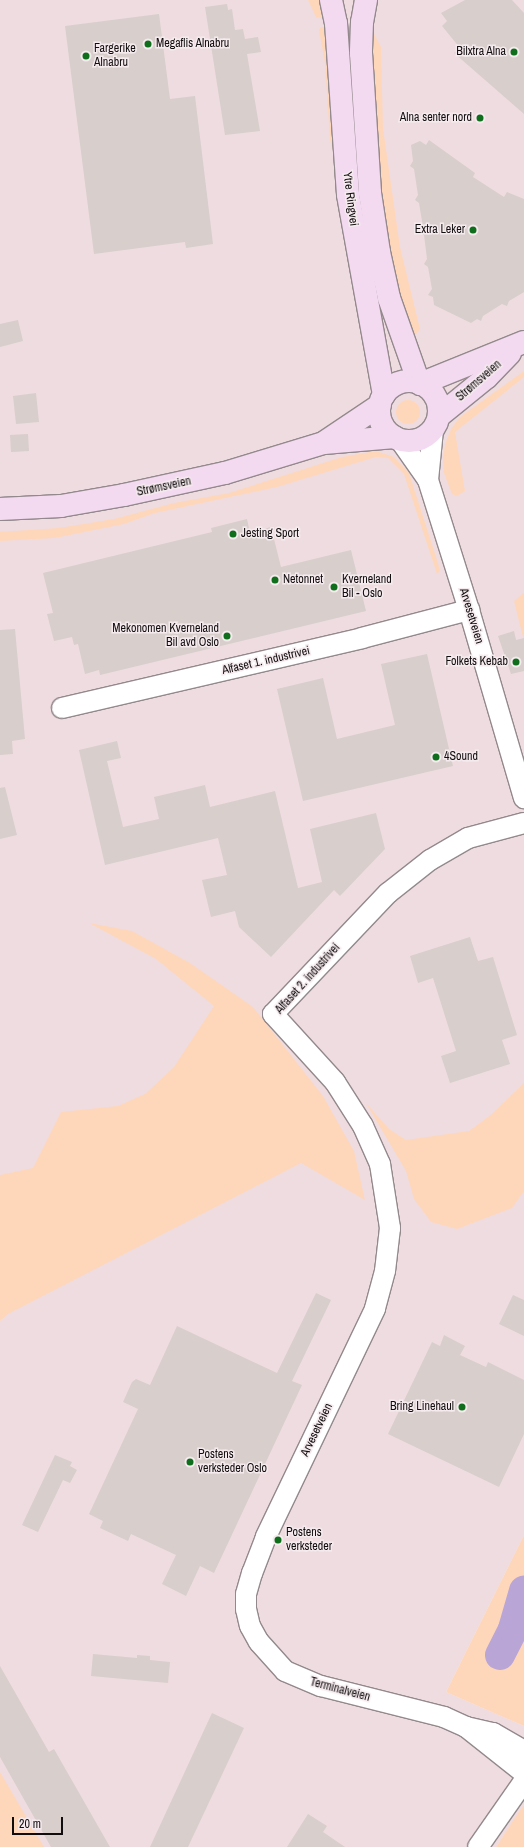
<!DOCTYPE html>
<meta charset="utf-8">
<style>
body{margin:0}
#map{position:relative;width:524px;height:1847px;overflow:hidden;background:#f5ebee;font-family:"Archivo Narrow",sans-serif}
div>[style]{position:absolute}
.built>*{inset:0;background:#efdce0}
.green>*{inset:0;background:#fed7ba}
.round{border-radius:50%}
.river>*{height:30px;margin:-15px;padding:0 15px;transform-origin:15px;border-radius:15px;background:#b9a5d6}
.building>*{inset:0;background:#d8cecc}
.roads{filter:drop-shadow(1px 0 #93898c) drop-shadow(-1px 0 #93898c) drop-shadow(0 1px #93898c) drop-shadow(0 -1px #93898c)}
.minor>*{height:20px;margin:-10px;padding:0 10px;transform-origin:10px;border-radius:10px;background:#fff}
.secondary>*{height:22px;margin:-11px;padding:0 11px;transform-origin:11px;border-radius:11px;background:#f3daf0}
.secondary>.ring{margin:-11px;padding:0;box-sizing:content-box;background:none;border:22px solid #f3daf0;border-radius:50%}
.dots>*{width:11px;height:11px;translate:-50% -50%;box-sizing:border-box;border:2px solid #f5ebee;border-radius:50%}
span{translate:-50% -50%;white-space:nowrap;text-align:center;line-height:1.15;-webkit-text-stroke:3px #f5ebee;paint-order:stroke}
.poi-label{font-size:12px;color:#110d0e}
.left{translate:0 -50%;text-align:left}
.right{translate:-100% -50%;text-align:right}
.street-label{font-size:12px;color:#110d0e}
.scale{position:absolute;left:12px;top:1817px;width:51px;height:18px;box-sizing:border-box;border:2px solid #110d0e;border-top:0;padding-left:5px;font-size:12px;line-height:14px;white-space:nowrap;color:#110d0e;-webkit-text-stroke:3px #f5ebee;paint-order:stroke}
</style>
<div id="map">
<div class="built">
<i style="clip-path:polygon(0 0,524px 0,524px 1535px,446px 1692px,524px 1726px,524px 1805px,496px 1847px,0 1847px)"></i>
</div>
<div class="green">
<i style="clip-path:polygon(308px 0,320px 0,325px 18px,316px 17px)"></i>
<i style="clip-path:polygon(370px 26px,381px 47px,383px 128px,400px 247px,420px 329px,414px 337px,403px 318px,383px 230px)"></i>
<i style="clip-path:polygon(321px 27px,326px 27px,338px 168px,330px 140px,325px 63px,319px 30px)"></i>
<i style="clip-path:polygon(524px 371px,524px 377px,455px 432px,465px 491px,457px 496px,452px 494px,444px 473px,443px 460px,445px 444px,451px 429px,460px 417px)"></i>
<i class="round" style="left:396px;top:400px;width:24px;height:24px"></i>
<i style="clip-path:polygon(376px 451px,394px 457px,409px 473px,438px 563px,440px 571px,437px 574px,404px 474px,388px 458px,376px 457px,277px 487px,155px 513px,124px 524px,55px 538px,0 541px,0 532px,59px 528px,114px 519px,174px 503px,229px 493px,342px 457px)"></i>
<i style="clip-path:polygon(524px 593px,524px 641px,514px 601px)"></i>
<i style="clip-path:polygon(89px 923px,132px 931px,190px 963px,253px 1007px,323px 1096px,354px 1151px,365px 1200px,301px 1163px,8px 1314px,0 1321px,0 1175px,33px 1168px,61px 1112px,118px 1106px,145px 1094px,174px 1067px,214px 1006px,156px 959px)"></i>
<i style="clip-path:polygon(524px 1083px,524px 1191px,512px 1208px,457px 1229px,431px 1222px,414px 1199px,406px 1171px,366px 1103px,389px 1129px,406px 1140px,469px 1131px,492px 1114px)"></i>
<i style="clip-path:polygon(524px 1535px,524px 1726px,446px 1692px)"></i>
<i style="clip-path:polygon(0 1772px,44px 1847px,0 1847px)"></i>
<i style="clip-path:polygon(524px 1805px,524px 1847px,496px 1847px,520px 1810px)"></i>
</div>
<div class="river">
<i style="left:500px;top:1655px;width:29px;rotate:-63deg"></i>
<i style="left:513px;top:1629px;width:40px;rotate:-74deg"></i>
</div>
<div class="building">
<i style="clip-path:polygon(465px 0,512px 0,524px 13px,524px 114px,454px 53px,460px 48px,442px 26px,447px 21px,441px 13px)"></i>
<i style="clip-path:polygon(227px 4px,228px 10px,232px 9px,235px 30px,243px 29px,245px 39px,258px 37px,261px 52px,247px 54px,260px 131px,225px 135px,205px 7px)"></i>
<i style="clip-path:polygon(159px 14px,170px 99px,195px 96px,213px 244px,186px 248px,185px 242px,94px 254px,65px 26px)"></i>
<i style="clip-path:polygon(429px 140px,475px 173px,473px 177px,504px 197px,507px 192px,524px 199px,524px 292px,509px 301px,507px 306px,502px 304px,483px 316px,481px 321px,477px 319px,471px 323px,434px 305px,433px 297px,428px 295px,432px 289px,428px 267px,424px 264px,427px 259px,424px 235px,419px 232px,423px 227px,419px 203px,415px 200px,418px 195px,414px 169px,410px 166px,413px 161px,411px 145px,420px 141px,426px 145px)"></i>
<i style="clip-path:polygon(18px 320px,23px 341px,0 347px,0 324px)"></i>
<i style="clip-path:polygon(36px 393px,39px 422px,16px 424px,13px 396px)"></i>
<i style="clip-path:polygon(28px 434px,29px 451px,11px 452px,10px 435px)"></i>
<i style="clip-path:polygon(247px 519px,250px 533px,271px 527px,281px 567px,351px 550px,366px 611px,100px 675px,99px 670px,85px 674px,78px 644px,74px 645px,72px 637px,54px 641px,47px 614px,53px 613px,43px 573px,212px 532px,211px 528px)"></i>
<i style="clip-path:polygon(15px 629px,25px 739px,12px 741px,13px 754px,0 755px,0 630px)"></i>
<i style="clip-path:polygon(514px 631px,516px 640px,524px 638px,524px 671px,511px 674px,498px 636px)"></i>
<i style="clip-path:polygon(427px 654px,453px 766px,303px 801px,277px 689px,323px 678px,337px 739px,395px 725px,381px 664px)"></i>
<i style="clip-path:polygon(117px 741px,121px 758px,107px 761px,123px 827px,159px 819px,154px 797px,205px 785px,210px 807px,275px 791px,298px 888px,322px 882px,310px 829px,376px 813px,385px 849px,340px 896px,334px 890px,271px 957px,239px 927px,235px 911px,211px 917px,202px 880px,227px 875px,218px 838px,105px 865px,79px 750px)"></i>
<i style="clip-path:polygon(5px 787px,17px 835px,0 839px,0 788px)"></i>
<i style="clip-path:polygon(470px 937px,478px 961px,493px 957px,517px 1035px,502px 1040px,510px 1064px,450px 1083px,441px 1056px,456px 1051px,433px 978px,418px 983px,410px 956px)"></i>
<i style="clip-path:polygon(316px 1293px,331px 1300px,292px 1381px,302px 1385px,214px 1573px,200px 1566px,186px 1596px,162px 1584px,176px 1555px,131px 1534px,128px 1541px,100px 1528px,103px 1521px,89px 1514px,138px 1409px,123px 1402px,132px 1382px,136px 1379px,150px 1385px,177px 1326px,277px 1373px)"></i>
<i style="clip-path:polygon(513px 1295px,524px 1300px,524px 1336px,499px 1324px)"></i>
<i style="clip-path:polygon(444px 1335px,465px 1346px,460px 1355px,486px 1367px,488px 1362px,524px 1380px,524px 1434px,499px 1487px,388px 1434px,432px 1342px,440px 1346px)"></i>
<i style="clip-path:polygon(55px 1455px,72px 1462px,70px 1466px,77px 1470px,70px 1483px,63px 1480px,38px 1532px,22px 1525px)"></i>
<i style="clip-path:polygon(93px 1654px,137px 1658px,137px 1655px,150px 1656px,150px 1660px,170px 1662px,168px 1683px,91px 1676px)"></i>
<i style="clip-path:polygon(0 1666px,49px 1752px,54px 1749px,110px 1847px,51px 1847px,0 1757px)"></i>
<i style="clip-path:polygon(212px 1713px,244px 1728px,188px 1847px,150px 1847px)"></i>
<i style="clip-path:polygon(308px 1814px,327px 1826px,323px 1832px,345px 1847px,287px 1847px)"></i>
</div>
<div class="roads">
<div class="minor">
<i style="left:400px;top:440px;width:49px;rotate:55deg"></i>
<i style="left:428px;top:480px;width:136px;rotate:72.5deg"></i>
<i style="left:469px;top:610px;width:196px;rotate:73.7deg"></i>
<i style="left:428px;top:480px;width:50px;rotate:-84.3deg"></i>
<i style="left:62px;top:708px;width:308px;rotate:-13.1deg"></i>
<i style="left:362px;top:638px;width:111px;rotate:-14.7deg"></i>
<i style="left:524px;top:823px;width:58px;rotate:165deg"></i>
<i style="left:468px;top:838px;width:44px;rotate:149.9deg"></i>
<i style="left:430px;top:860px;width:53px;rotate:141.8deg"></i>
<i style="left:388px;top:893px;width:167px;rotate:133.5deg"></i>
<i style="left:273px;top:1014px;width:92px;rotate:47.6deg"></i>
<i style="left:335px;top:1082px;width:52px;rotate:57.5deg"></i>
<i style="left:363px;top:1126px;width:42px;rotate:65.9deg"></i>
<i style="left:380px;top:1164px;width:65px;rotate:81.1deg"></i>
<i style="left:390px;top:1228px;width:43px;rotate:96.6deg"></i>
<i style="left:385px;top:1271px;width:39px;rotate:105deg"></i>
<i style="left:375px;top:1309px;width:253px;rotate:115.6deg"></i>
<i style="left:266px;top:1537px;width:39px;rotate:111deg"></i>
<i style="left:252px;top:1573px;width:22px;rotate:106deg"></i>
<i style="left:246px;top:1594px;width:15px;rotate:90deg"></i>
<i style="left:246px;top:1609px;width:17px;rotate:77deg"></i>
<i style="left:250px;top:1626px;width:18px;rotate:61deg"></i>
<i style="left:259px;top:1642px;width:39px;rotate:48deg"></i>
<i style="left:285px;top:1671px;width:39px;rotate:23deg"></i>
<i style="left:321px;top:1686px;width:127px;rotate:14.1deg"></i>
<i style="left:444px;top:1717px;width:24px;rotate:24deg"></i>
<i style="left:466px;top:1727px;width:74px;rotate:38.4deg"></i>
<i style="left:466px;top:1727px;width:28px;rotate:13deg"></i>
<i style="left:493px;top:1733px;width:36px;rotate:30deg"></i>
<i style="left:478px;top:1847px;width:80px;rotate:-55.1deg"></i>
</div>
<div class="secondary">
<i style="left:331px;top:0;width:24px;rotate:78deg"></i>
<i style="left:336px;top:23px;width:172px;rotate:86deg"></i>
<i style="left:348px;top:195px;width:203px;rotate:79.8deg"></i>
<i style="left:366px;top:0;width:22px;rotate:100deg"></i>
<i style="left:362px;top:22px;width:31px;rotate:92deg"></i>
<i style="left:361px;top:53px;width:140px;rotate:86.3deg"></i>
<i style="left:370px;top:193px;width:60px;rotate:81.3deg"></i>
<i style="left:379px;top:252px;width:47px;rotate:77.7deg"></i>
<i style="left:389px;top:298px;width:90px;rotate:70.6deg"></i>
<i class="ring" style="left:379px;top:381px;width:38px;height:38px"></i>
<i style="left:420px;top:384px;width:112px;rotate:-22deg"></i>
<i style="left:439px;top:416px;width:62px;rotate:-39.1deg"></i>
<i style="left:487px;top:377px;width:33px;rotate:-46deg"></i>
<i style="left:325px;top:442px;width:66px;rotate:-33.9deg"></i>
<i style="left:0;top:509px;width:61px;rotate:-2.8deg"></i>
<i style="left:61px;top:506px;width:64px;rotate:-9.9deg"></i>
<i style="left:124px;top:495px;width:103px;rotate:-12.3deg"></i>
<i style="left:225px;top:473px;width:103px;rotate:-16.9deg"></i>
<i style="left:324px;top:443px;width:71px;rotate:-4.8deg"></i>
</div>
</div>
<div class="dots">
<i style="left:148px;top:44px;background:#0f6e1b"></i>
<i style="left:514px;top:52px;background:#0f6e1b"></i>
<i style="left:86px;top:56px;background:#0f6e1b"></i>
<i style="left:480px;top:118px;background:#0f6e1b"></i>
<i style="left:473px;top:230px;background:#0f6e1b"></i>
<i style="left:233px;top:534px;background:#0f6e1b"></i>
<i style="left:275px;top:580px;background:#0f6e1b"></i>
<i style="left:334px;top:587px;background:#0f6e1b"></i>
<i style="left:227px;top:636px;background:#0f6e1b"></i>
<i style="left:516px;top:662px;background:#0f6e1b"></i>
<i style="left:436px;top:757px;background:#0f6e1b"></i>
<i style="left:462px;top:1407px;background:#0f6e1b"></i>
<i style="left:190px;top:1462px;background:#0f6e1b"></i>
<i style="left:278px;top:1540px;background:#0f6e1b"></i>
</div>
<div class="poi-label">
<span class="left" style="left:156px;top:44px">Megaflis Alnabru</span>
<span class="left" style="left:94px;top:56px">Fargerike<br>Alnabru</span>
<span class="right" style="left:506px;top:52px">Bilxtra Alna</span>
<span class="right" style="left:472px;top:118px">Alna senter nord</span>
<span class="right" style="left:465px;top:230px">Extra Leker</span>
<span class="left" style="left:241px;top:534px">Jesting Sport</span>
<span class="left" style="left:283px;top:580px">Netonnet</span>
<span class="left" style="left:342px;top:587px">Kverneland<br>Bil - Oslo</span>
<span class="right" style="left:219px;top:636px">Mekonomen Kverneland<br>Bil avd Oslo</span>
<span class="right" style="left:508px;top:662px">Folkets Kebab</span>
<span class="left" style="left:444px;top:757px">4Sound</span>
<span class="right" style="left:454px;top:1407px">Bring Linehaul</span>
<span class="left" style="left:198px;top:1462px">Postens<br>verksteder Oslo</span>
<span class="left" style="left:286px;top:1540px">Postens<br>verksteder</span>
</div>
<div class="street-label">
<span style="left:350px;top:199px;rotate:83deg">Ytre Ringvei</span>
<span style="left:479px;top:381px;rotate:-41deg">Strømsveien</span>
<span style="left:164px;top:487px;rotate:-12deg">Strømsveien</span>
<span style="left:471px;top:616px;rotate:73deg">Arvesetveien</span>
<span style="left:266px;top:661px;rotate:-13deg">Alfaset 1. industrivei</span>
<span style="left:308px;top:979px;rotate:-48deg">Alfaset 2. industrivei</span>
<span style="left:317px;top:1430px;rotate:-64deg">Arvesetveien</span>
<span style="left:340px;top:1690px;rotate:15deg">Terminalveien</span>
</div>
<div class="scale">20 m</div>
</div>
